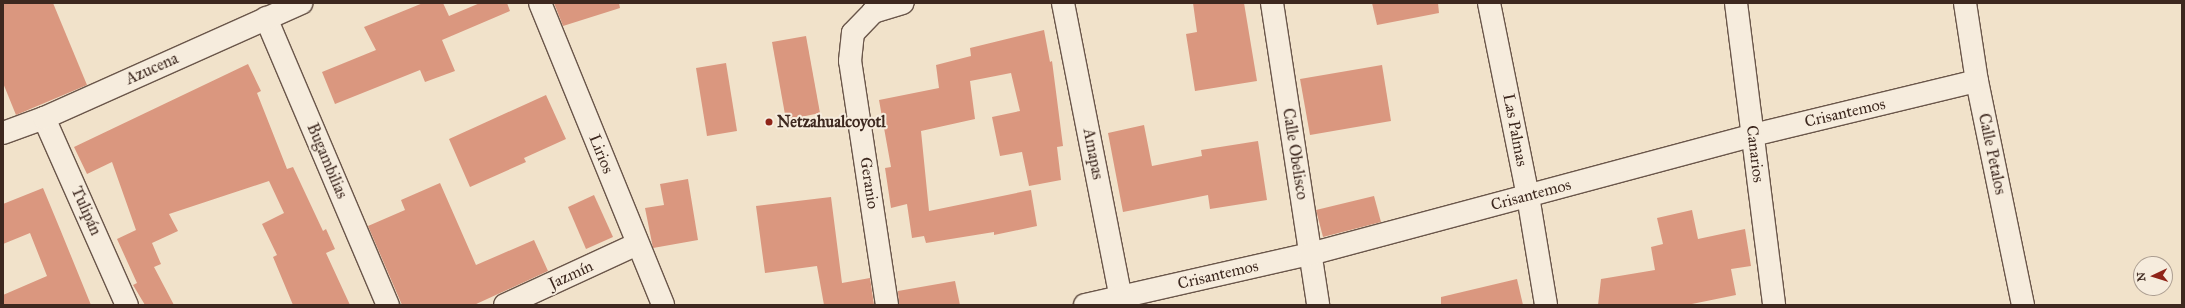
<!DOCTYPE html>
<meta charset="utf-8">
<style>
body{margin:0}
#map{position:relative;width:2185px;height:308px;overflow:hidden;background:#f1e2ca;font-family:"IM FELL Great Primer",serif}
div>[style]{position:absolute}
.building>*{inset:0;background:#da977f}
.roads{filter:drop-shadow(1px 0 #6a564a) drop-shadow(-1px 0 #6a564a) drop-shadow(0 1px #6a564a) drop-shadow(0 -1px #6a564a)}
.street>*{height:22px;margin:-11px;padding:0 11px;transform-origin:11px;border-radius:11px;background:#f6ecdd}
.dots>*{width:11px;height:11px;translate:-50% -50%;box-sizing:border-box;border:2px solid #f6ecdd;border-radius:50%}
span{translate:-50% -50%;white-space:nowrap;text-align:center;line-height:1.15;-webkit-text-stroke:4px #f6ecdd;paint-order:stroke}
.street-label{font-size:16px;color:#3d281f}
.poi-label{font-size:16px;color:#3d281f;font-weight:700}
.left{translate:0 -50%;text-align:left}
.frame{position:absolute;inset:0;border:4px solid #3d281f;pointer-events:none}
.north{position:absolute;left:2133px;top:256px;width:40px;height:40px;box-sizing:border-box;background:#f6ecdd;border:1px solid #ac9e91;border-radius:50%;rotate:266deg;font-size:11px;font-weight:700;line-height:16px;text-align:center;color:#3d281f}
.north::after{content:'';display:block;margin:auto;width:14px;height:18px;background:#8f2418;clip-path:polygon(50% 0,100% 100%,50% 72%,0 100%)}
</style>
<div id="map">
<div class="building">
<i style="clip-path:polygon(3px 3px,53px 3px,87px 85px,16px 115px,3px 83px)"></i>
<i style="clip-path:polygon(423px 3px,443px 3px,449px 16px,480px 3px,507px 3px,510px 11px,442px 40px,455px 71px,425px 82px,420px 70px,335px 104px,322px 72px,376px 50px,364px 27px)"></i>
<i style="clip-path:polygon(554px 3px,619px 3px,620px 8px,563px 26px)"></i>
<i style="clip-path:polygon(1193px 3px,1244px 3px,1257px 81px,1195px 91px,1186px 34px,1197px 32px)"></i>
<i style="clip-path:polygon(1372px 3px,1438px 3px,1439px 13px,1377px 25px)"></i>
<i style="clip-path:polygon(1044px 30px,1050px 62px,1052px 61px,1063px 146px,1057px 147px,1061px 180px,1029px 186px,1022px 152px,1000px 156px,992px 117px,1020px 111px,1011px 73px,970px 81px,975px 119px,921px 131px,929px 211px,1031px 190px,1037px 226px,994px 235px,994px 232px,926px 243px,924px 236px,912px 238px,907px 204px,891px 208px,885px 168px,891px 167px,879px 100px,939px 88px,936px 65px,971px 56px,970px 48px)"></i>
<i style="clip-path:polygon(806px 36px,820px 113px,786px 120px,772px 42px)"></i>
<i style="clip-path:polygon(726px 63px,737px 131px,707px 136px,696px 68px)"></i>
<i style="clip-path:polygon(248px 64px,261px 91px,257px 93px,287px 169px,293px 167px,323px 231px,326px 229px,335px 249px,326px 253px,350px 305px,293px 305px,273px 257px,277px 255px,262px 224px,284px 213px,269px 181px,169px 214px,178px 231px,152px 243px,161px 264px,154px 267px,174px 305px,145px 305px,133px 285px,137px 283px,117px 239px,136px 230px,112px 162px,87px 174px,74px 147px)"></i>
<i style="clip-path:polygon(1382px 65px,1391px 121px,1310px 135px,1300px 79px)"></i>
<i style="clip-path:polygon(546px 95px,566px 139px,524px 158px,526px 162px,470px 187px,449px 139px)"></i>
<i style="clip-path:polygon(1144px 125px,1152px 166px,1202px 156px,1201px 150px,1258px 141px,1267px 200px,1210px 209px,1208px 195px,1123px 212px,1108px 133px)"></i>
<i style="clip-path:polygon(688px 179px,698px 240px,653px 248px,645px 208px,664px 205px,660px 184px)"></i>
<i style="clip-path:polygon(440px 183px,476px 265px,534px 240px,548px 271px,474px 305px,402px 305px,368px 226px,405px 210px,401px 200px)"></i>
<i style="clip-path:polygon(43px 188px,60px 229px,91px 305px,3px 305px,3px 295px,47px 276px,30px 233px,3px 244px,3px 204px)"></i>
<i style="clip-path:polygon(594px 195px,613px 237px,586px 249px,568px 207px)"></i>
<i style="clip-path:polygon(1374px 196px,1381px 222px,1323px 237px,1316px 210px)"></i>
<i style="clip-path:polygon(831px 197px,842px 283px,870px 278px,874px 305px,824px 305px,817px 266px,765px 273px,756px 206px)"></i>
<i style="clip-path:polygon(1692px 210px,1698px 239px,1745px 229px,1751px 266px,1731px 269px,1736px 295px,1687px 305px,1598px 305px,1601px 279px,1655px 270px,1651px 247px,1663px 244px,1657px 218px)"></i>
<i style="clip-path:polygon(1517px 279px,1523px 305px,1441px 305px,1441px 297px)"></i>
<i style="clip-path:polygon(955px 281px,960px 305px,899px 305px,898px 291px)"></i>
</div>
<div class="roads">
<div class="street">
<i style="left:540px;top:3px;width:326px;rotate:67.8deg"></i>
<i style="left:1063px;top:3px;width:308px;rotate:78.9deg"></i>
<i style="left:1272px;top:3px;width:305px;rotate:81.3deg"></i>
<i style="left:1489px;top:3px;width:197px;rotate:78.6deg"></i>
<i style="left:1528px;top:196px;width:110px;rotate:80.6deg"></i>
<i style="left:1736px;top:3px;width:304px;rotate:82.8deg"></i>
<i style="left:1965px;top:3px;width:79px;rotate:81.3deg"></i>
<i style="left:1977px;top:81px;width:229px;rotate:78.4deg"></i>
<i style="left:266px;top:18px;width:312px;rotate:67deg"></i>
<i style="left:44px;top:118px;width:205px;rotate:66.1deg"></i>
<i style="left:3px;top:133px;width:44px;rotate:-20.1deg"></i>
<i style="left:44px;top:118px;width:282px;rotate:-24.1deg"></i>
<i style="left:505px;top:305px;width:145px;rotate:-24.8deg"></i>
<i style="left:887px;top:305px;width:247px;rotate:-98.6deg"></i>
<i style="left:850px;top:61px;width:28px;rotate:-84deg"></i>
<i style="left:853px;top:33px;width:29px;rotate:-46deg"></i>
<i style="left:873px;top:12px;width:31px;rotate:-17deg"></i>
<i style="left:1085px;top:305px;width:231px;rotate:-12.8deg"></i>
<i style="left:1310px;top:254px;width:459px;rotate:-15deg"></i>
<i style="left:1753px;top:135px;width:230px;rotate:-13.6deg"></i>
</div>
</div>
<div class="dots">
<i style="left:769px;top:122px;background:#8f2418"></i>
</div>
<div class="street-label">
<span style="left:152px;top:69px;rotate:-24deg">Azucena</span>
<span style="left:1845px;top:113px;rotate:-13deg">Crisantemos</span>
<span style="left:1515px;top:130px;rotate:79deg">Las Palmas</span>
<span style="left:601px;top:154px;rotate:68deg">Lirios</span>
<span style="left:1093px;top:154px;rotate:79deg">Amapas</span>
<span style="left:1295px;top:154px;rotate:81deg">Calle Obelisco</span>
<span style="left:1755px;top:154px;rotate:83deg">Canarios</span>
<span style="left:1992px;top:154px;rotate:78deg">Calle Petalos</span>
<span style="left:327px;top:161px;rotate:67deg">Bugambilias</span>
<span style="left:869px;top:183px;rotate:81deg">Geranio</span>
<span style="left:1531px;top:195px;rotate:-15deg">Crisantemos</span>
<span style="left:86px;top:211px;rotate:66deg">Tulipán</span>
<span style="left:571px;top:275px;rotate:-25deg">Jazmín</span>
<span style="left:1218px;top:275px;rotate:-13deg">Crisantemos</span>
</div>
<div class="poi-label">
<span class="left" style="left:777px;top:122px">Netzahualcoyotl</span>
</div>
<div class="frame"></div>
<div class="north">N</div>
</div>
